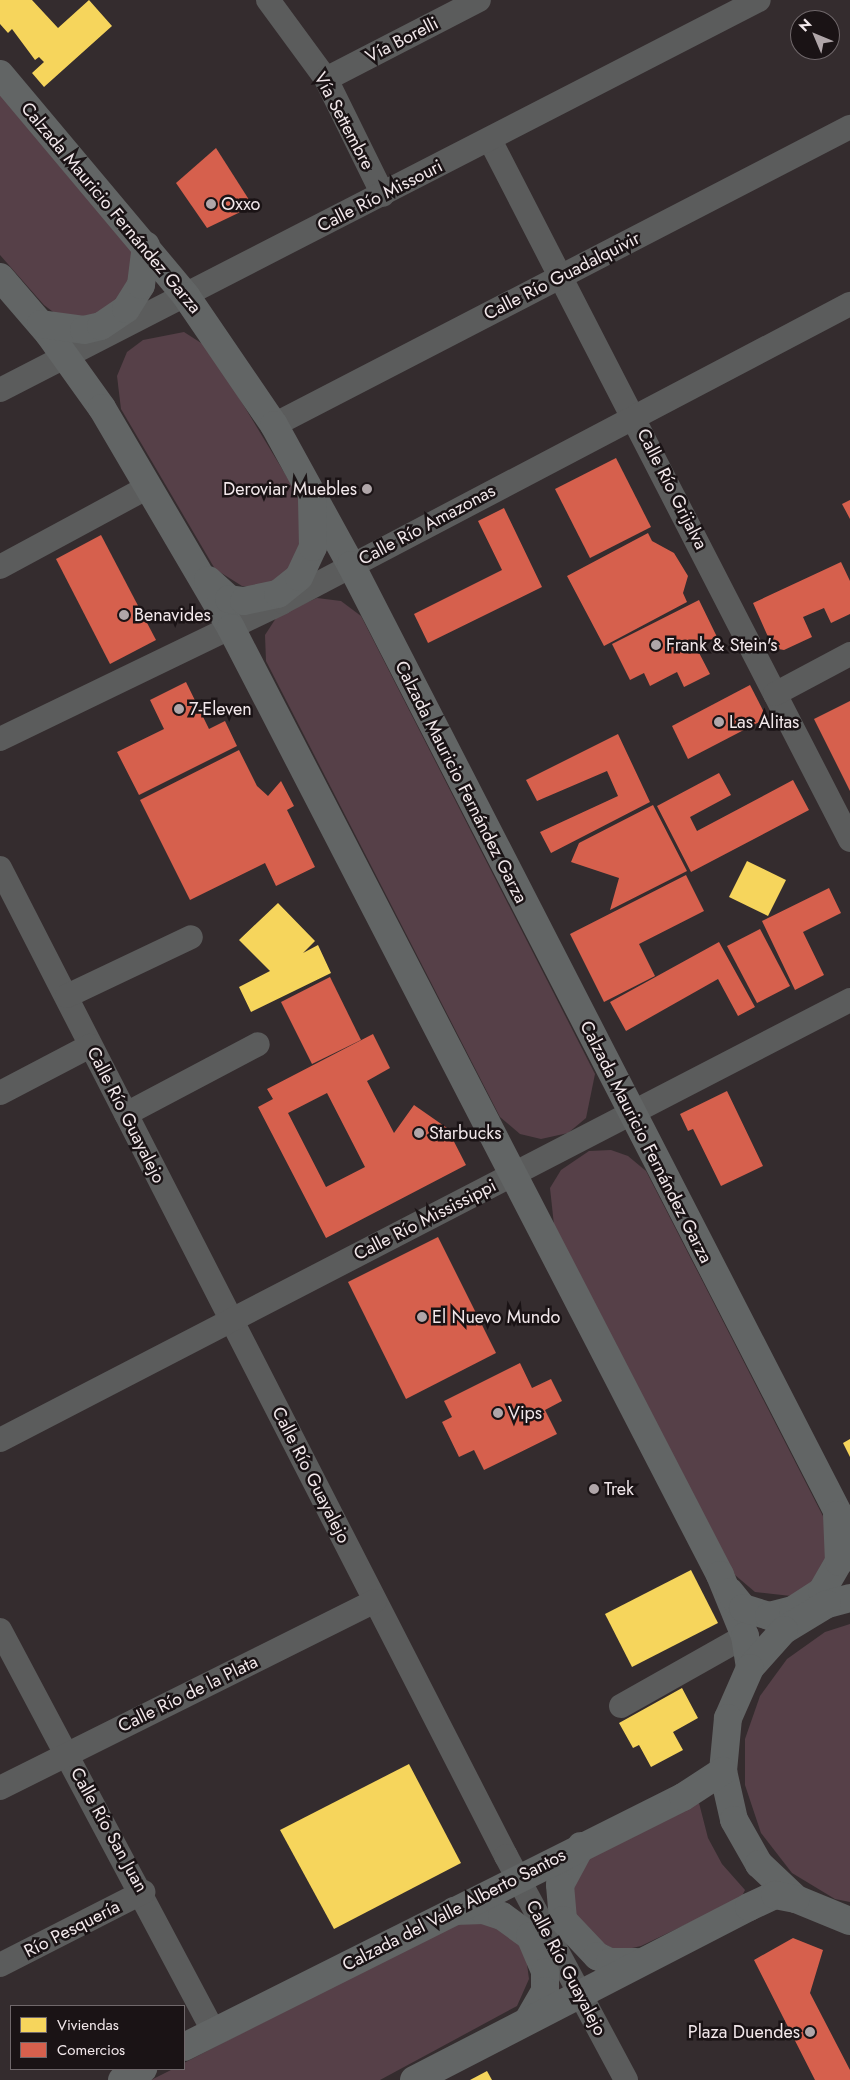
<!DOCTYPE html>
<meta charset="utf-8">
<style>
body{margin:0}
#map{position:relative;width:850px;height:2080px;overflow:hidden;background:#342c2e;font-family:Jost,sans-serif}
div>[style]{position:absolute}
.green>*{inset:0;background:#564048}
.homes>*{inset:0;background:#f6d55c}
.shops>*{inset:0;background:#d6604d}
.minor>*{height:24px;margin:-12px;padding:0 12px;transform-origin:12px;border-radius:12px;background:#5b5c5c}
.major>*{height:28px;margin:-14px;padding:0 14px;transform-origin:14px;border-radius:14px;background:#626565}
.dots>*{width:14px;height:14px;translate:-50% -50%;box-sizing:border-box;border:2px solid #1a1315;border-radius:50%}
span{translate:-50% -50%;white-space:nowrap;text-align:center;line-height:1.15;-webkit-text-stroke:5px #1a1315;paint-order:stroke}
.street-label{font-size:18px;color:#f2e8eb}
.poi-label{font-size:18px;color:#f2e8eb}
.left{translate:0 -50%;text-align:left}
.right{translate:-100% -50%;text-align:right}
.legend{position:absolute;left:10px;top:2005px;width:175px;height:65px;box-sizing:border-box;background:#1a1315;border:1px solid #70686b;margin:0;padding:6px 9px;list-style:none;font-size:15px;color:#f2e8eb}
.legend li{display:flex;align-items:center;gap:10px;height:25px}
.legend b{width:25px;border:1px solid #70686b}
.north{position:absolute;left:790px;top:10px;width:50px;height:50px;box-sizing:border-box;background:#1a1315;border:1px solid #70686b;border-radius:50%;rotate:315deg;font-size:14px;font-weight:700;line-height:20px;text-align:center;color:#f2e8eb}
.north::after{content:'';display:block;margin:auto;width:18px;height:22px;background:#b0a6a9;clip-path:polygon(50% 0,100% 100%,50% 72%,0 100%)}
</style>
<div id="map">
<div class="green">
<i style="clip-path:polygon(0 90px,132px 247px,138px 274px,111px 316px,65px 321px,44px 305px,0 255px)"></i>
<i style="clip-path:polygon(184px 332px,209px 348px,310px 515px,288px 577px,262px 587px,242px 586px,215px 569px,121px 409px,117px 376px,127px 352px,143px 340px)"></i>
<i style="clip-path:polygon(317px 598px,341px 601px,361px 616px,595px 1074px,586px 1118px,568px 1133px,541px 1139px,520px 1134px,500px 1117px,266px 661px,265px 635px,278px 615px)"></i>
<i style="clip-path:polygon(611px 1150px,628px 1156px,646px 1171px,827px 1524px,827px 1564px,813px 1584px,791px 1596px,755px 1592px,735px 1575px,554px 1225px,550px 1188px,561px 1170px,589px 1151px)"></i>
<i style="clip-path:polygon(850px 1624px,850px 1902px,835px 1899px,792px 1873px,761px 1833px,745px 1785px,745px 1739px,760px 1696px,787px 1659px,825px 1632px)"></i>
<i style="clip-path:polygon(699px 1803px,708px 1838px,722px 1864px,745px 1890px,741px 1898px,641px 1946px,619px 1951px,573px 1930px,561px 1889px,583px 1855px)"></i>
<i style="clip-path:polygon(485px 1918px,525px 1949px,529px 1979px,517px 2006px,380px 2080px,151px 2080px,173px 2069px,184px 2069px,184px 2063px,461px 1919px)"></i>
</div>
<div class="homes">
<i style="clip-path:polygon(0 0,32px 0,58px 28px,89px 0,112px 26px,44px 87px,32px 73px,44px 62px,39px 57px,35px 60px,12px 29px,8px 33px,0 24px)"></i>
<i style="clip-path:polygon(747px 861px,786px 880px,768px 916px,729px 897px)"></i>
<i style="clip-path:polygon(278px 903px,315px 941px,303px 953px,318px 945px,331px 973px,251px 1012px,239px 987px,270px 971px,239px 940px)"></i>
<i style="clip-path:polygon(850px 1439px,850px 1457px,843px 1443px)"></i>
<i style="clip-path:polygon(691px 1570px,718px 1623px,632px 1667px,605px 1614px)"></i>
<i style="clip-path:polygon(682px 1688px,698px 1718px,673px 1732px,683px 1750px,651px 1767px,639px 1745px,633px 1748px,619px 1723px)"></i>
<i style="clip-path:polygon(409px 1764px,461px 1863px,334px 1929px,280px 1830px)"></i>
<i style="clip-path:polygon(487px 2071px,492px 2080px,470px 2080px)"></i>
</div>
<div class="shops">
<i style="clip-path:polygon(216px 148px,253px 206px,207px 228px,176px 183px)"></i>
<i style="clip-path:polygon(616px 458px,651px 527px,590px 558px,555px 489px)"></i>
<i style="clip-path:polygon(850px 500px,850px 519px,842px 504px)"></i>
<i style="clip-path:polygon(504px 508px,542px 587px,428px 643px,414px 614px,502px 570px,478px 521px)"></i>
<i style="clip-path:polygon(648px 533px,652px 541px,674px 553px,688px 576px,683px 593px,687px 602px,604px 646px,567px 576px)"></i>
<i style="clip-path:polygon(101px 535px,156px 640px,110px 664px,56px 559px)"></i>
<i style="clip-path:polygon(841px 562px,850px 581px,850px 614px,831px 623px,824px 608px,803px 617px,812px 637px,784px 650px,773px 648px,753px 603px)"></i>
<i style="clip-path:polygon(699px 600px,717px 637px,696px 647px,710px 674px,684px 687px,677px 672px,650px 686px,644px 673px,630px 680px,612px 644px)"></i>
<i style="clip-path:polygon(186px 682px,209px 729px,225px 721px,237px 746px,139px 795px,117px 752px,164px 729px,150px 700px)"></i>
<i style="clip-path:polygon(750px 685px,767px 718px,688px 759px,672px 726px)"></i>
<i style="clip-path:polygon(850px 701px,850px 791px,814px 719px)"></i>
<i style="clip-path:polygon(618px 734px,650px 802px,551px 853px,540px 832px,618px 796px,607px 771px,537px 801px,526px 780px)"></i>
<i style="clip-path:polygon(239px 750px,257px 786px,268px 796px,281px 781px,294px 806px,287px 810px,315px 867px,276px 886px,265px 863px,190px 900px,140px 800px)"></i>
<i style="clip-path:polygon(719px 773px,731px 795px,690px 817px,697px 831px,793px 780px,809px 810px,691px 872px,657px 806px)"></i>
<i style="clip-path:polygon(653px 805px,687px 871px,610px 910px,619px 878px,571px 862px,579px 843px)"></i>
<i style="clip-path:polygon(686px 875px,704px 911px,639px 944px,655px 976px,604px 1002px,570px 934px)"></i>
<i style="clip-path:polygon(829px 888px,841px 913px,803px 932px,824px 975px,795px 990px,762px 921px)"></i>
<i style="clip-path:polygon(760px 929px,790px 986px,757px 1003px,727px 946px)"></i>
<i style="clip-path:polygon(719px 942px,755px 1007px,738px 1016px,718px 979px,626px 1031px,610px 1002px)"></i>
<i style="clip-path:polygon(330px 977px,361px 1040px,312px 1064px,281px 1002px)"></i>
<i style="clip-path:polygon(evenodd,373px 1034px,390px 1068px,367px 1081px,394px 1133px,414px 1105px,447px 1128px,466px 1165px,326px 1238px,258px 1107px,273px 1099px,267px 1089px,373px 1034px,327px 1093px,365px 1167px,326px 1187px,288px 1113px,327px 1093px)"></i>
<i style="clip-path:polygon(727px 1091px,763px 1166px,721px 1186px,693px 1129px,688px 1131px,680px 1114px)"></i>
<i style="clip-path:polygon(438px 1237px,496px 1353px,406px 1399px,348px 1282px)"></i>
<i style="clip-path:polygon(520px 1363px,532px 1388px,551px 1379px,562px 1401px,545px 1410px,557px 1434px,484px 1470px,474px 1450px,459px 1457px,442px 1422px,452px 1417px,444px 1401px)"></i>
<i style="clip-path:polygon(793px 1938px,823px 1950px,810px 1993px,850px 2070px,850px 2080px,815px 2080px,754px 1960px)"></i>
</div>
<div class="minor">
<i style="left:268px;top:0;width:98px;rotate:53.7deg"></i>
<i style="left:326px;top:79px;width:129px;rotate:63.8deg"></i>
<i style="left:326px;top:79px;width:172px;rotate:-27.3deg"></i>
<i style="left:490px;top:140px;width:787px;rotate:62.78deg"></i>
<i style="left:0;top:390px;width:853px;rotate:-27.2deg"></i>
<i style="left:274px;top:425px;width:649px;rotate:-27.36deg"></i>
<i style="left:0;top:567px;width:170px;rotate:-28.4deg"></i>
<i style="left:775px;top:694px;width:85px;rotate:-28.1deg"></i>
<i style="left:0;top:739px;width:314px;rotate:-25.8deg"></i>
<i style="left:283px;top:602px;width:641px;rotate:-27.73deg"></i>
<i style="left:0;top:868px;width:1110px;rotate:62.88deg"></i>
<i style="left:506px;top:1856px;width:254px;rotate:61.8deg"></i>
<i style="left:67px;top:996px;width:137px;rotate:-25.4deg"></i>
<i style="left:0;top:1093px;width:102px;rotate:-27.6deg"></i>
<i style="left:126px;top:1114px;width:149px;rotate:-27.9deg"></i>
<i style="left:0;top:1440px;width:957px;rotate:-27.37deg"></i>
<i style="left:0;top:1630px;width:455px;rotate:62deg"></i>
<i style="left:621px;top:1706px;width:142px;rotate:-29.4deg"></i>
<i style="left:0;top:1788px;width:419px;rotate:-26.5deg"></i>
<i style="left:0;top:1965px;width:161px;rotate:-27deg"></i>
</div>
<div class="major">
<i style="left:0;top:74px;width:290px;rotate:50deg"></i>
<i style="left:186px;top:296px;width:156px;rotate:55.7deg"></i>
<i style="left:274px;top:425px;width:160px;rotate:61.2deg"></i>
<i style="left:351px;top:565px;width:1092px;rotate:62.8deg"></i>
<i style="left:0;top:277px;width:75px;rotate:49.3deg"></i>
<i style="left:49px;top:334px;width:91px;rotate:54.4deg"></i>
<i style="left:102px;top:408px;width:255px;rotate:59.6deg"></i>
<i style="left:231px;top:628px;width:1066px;rotate:62.69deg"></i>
<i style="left:720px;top:1575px;width:66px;rotate:67.7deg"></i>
<i style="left:745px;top:1636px;width:32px;rotate:81deg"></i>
<i style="left:41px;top:324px;width:43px;rotate:7.9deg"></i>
<i style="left:84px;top:330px;width:17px;rotate:-13deg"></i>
<i style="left:101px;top:326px;width:30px;rotate:-34deg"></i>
<i style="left:126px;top:309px;width:28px;rotate:-58deg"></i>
<i style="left:141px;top:285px;width:40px;rotate:-82.9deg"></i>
<i style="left:208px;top:580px;width:28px;rotate:42deg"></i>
<i style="left:229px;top:599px;width:15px;rotate:8deg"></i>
<i style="left:244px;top:601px;width:35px;rotate:-12deg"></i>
<i style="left:278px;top:594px;width:27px;rotate:-39deg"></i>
<i style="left:299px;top:577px;width:33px;rotate:-65deg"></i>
<i style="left:313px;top:547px;width:49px;rotate:-91.2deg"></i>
<i style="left:730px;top:1592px;width:21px;rotate:51deg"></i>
<i style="left:743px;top:1608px;width:27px;rotate:17deg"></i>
<i style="left:769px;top:1616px;width:25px;rotate:-14deg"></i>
<i style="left:793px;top:1610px;width:35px;rotate:-33deg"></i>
<i style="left:822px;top:1591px;width:34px;rotate:-60deg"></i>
<i style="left:839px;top:1562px;width:47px;rotate:-92.4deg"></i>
<i style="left:850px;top:1598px;width:24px;rotate:165deg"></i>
<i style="left:827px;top:1604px;width:50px;rotate:148.8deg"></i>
<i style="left:784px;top:1630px;width:51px;rotate:131.8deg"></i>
<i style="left:750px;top:1668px;width:55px;rotate:113.7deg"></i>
<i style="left:728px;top:1718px;width:53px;rotate:95.4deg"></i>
<i style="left:723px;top:1771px;width:50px;rotate:77.3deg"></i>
<i style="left:734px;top:1820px;width:51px;rotate:60.4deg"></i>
<i style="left:759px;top:1864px;width:51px;rotate:43.4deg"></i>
<i style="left:796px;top:1899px;width:58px;rotate:22.2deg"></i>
<i style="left:581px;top:1846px;width:44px;rotate:118.3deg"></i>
<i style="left:560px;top:1885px;width:35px;rotate:85deg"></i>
<i style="left:563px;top:1920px;width:50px;rotate:46.6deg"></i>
<i style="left:597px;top:1956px;width:14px;rotate:25deg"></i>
<i style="left:610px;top:1962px;width:26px"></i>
<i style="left:454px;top:1911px;width:29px;rotate:-2deg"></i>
<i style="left:483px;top:1910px;width:20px;rotate:18deg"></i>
<i style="left:502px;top:1916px;width:34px;rotate:36deg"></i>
<i style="left:530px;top:1936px;width:39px;rotate:67deg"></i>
<i style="left:545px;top:1972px;width:19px;rotate:90deg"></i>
<i style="left:545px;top:1991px;width:34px;rotate:120deg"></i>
<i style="left:184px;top:2047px;width:558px;rotate:-26.61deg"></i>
<i style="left:683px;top:1797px;width:48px;rotate:-33deg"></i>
<i style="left:122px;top:2080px;width:24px;rotate:-28deg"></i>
<i style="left:414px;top:2080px;width:377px;rotate:-27.3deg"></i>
<i style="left:749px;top:1907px;width:29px;rotate:-25deg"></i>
<i style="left:775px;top:1895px;width:21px;rotate:11deg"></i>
</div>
<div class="dots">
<i style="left:211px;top:204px;background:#b0a6a9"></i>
<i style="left:367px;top:489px;background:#b0a6a9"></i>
<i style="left:124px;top:615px;background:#b0a6a9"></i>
<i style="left:656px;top:645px;background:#b0a6a9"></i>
<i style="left:179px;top:709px;background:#b0a6a9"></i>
<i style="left:719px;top:722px;background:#b0a6a9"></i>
<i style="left:419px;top:1133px;background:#b0a6a9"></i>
<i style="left:422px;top:1317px;background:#b0a6a9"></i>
<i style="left:498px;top:1413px;background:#b0a6a9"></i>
<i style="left:594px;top:1489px;background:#b0a6a9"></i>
<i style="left:810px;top:2032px;background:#b0a6a9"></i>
</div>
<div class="street-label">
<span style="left:402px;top:40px;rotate:-27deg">Vía Borelli</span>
<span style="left:344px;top:121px;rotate:62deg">Vía Settembre</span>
<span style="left:380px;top:196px;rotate:-27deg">Calle Río Missouri</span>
<span style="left:111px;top:208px;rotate:50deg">Calzada Mauricio Fernández Garza</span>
<span style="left:562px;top:276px;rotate:-27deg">Calle Río Guadalquivir</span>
<span style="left:672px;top:489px;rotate:63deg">Calle Río Grijalva</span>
<span style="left:427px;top:525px;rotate:-28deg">Calle Río Amazonas</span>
<span style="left:461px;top:782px;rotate:63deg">Calzada Mauricio Fernández Garza</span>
<span style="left:126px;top:1115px;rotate:63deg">Calle Río Guayalejo</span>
<span style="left:646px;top:1142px;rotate:63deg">Calzada Mauricio Fernández Garza</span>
<span style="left:425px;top:1220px;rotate:-27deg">Calle Río Mississippi</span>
<span style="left:311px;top:1475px;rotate:63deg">Calle Río Guayalejo</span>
<span style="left:188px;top:1694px;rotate:-26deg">Calle Río de la Plata</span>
<span style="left:109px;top:1830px;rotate:61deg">Calle Río San Juan</span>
<span style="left:454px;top:1910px;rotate:-27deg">Calzada del Valle Alberto Santos</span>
<span style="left:72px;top:1929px;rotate:-27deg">Río Pesquería</span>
<span style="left:566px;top:1968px;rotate:62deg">Calle Río Guayalejo</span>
</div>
<div class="poi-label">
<span class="left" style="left:221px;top:204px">Oxxo</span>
<span class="right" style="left:357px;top:489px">Deroviar Muebles</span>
<span class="left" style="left:134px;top:615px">Benavides</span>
<span class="left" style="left:666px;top:645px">Frank &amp; Stein's</span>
<span class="left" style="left:189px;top:709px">7-Eleven</span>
<span class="left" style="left:729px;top:722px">Las Alitas</span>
<span class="left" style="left:429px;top:1133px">Starbucks</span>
<span class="left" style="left:432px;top:1317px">El Nuevo Mundo</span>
<span class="left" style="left:508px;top:1413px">Vips</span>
<span class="left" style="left:604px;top:1489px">Trek</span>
<span class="right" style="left:800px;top:2032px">Plaza Duendes</span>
</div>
<ul class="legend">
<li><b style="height:14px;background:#f6d55c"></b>Viviendas</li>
<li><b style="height:14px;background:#d6604d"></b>Comercios</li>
</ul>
<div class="north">N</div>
</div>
